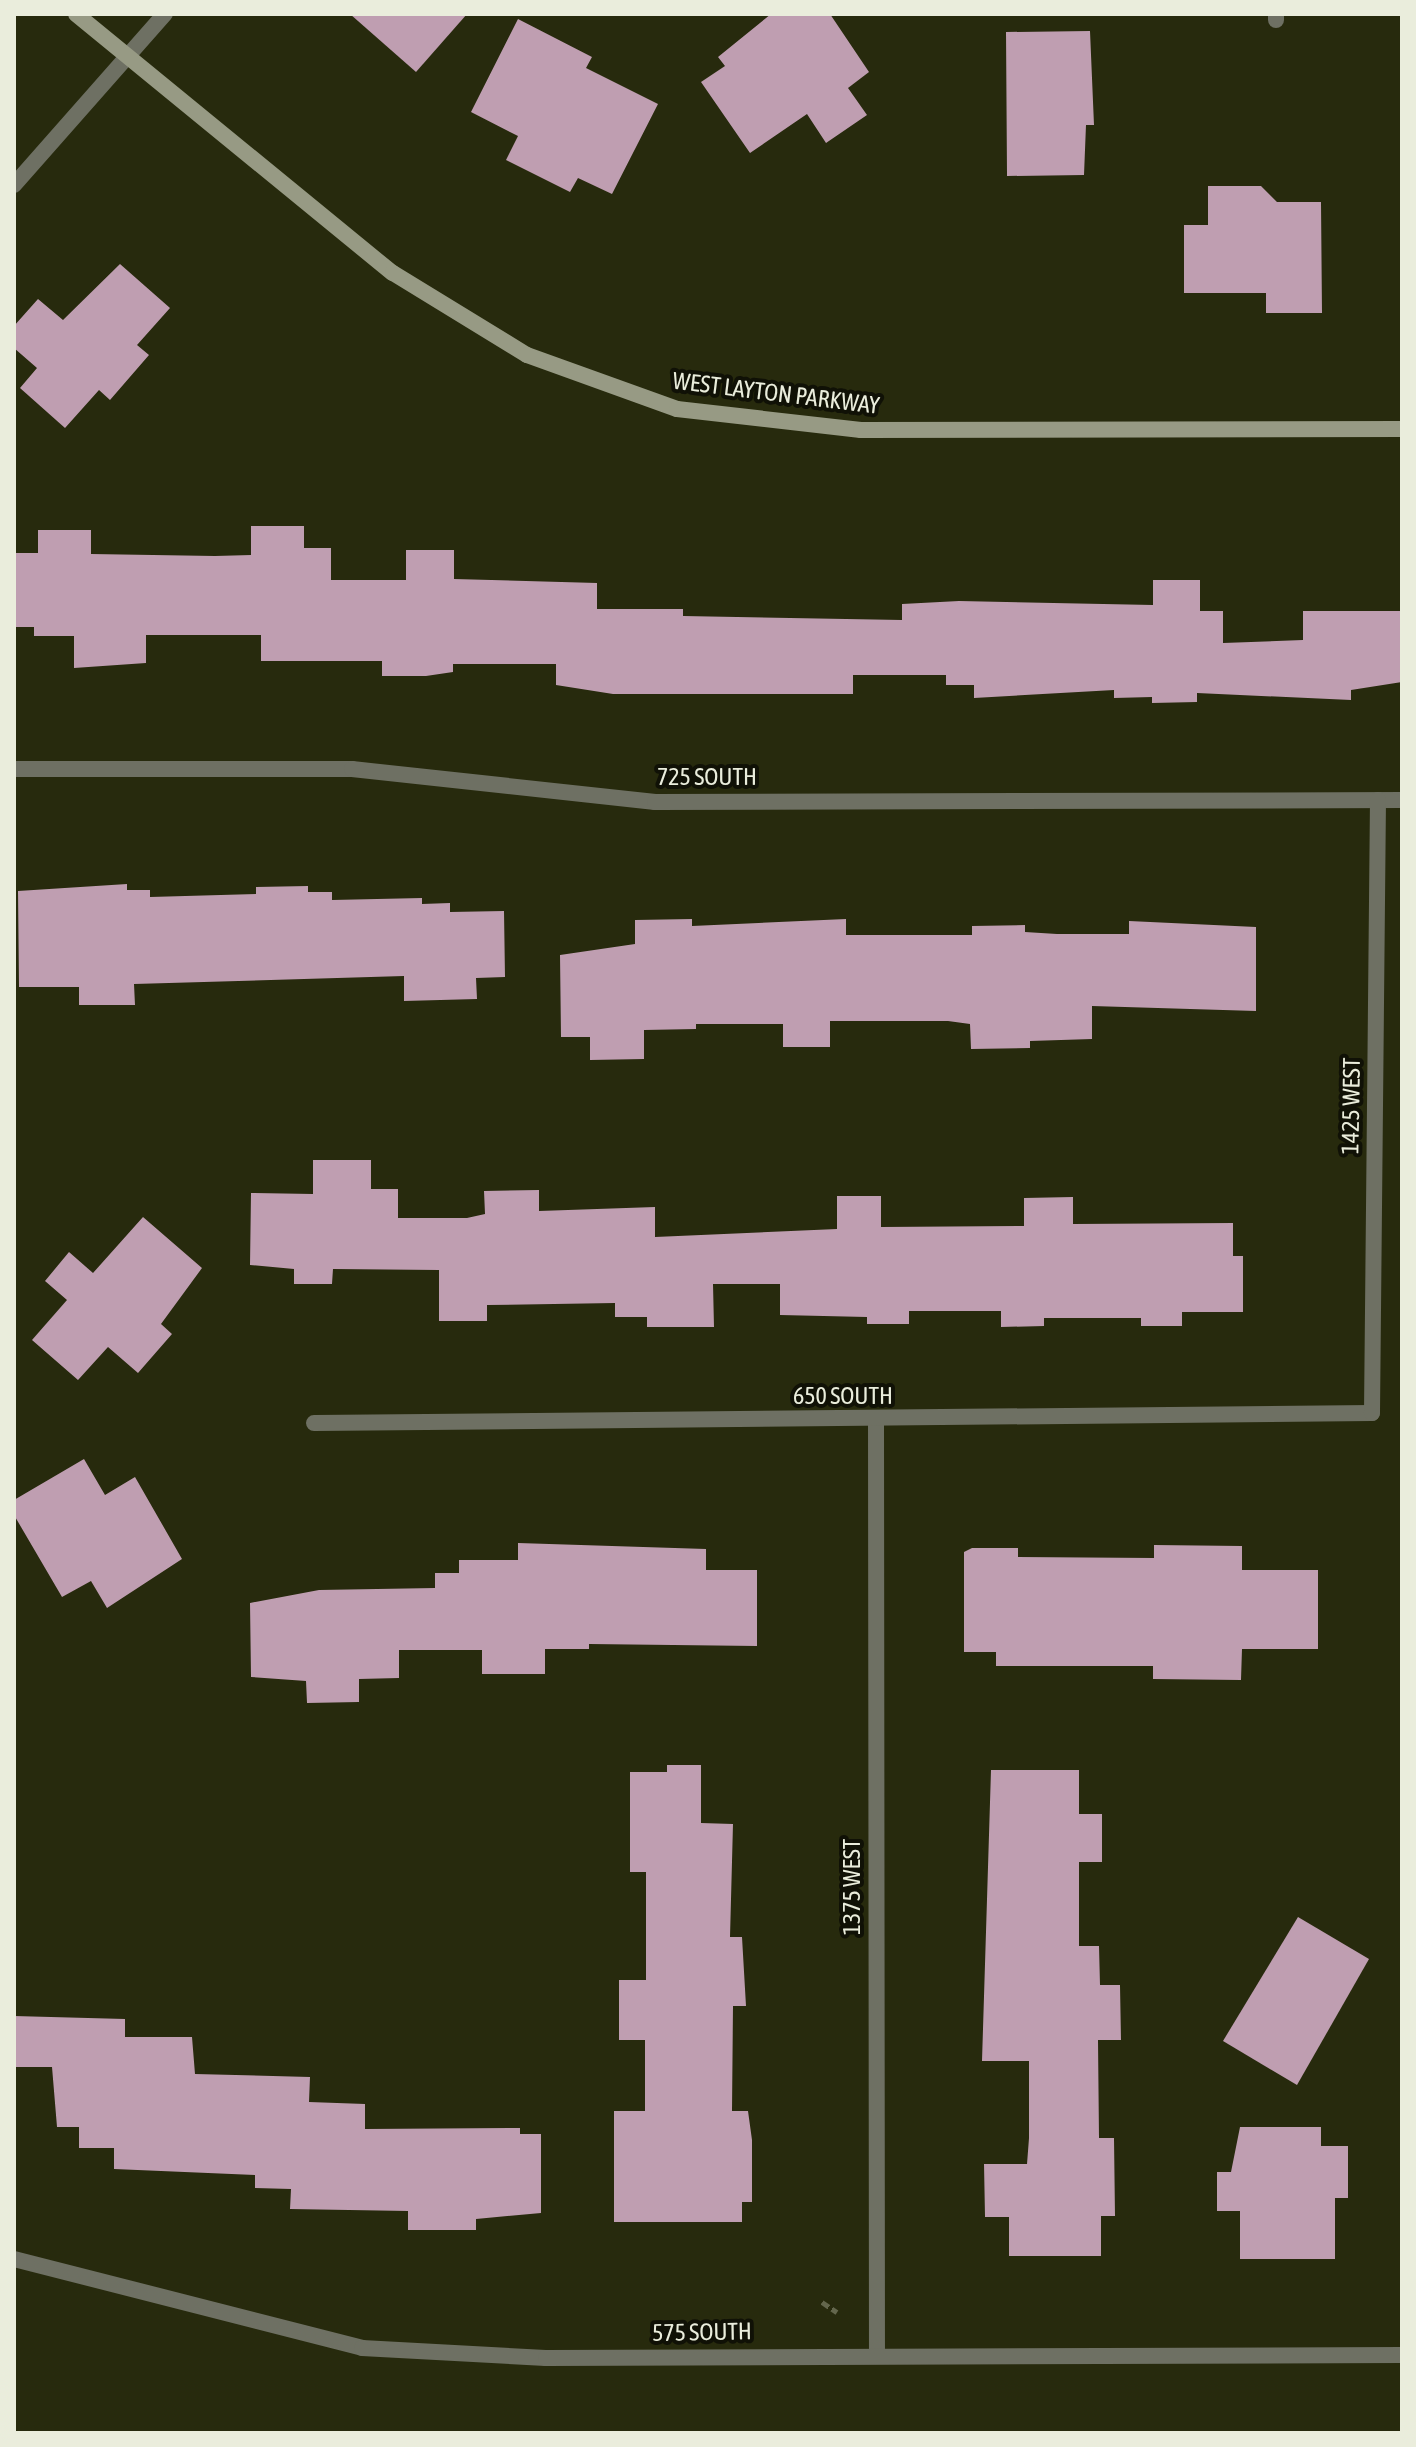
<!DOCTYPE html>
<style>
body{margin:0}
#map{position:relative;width:1416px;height:2447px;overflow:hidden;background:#272a0d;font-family:"Asap Condensed",sans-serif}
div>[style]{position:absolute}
.building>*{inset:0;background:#bf9eb1}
.path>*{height:5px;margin-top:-2.5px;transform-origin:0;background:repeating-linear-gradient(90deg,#63664c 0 8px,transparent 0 12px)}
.street>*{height:16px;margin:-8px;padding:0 8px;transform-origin:8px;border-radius:8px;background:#6e7063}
.secondary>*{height:16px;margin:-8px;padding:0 8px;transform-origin:8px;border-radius:8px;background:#979a84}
span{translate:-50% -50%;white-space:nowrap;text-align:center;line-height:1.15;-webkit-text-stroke:8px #101106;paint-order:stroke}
.street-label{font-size:24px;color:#eaeddc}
.frame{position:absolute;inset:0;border:16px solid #eaeddc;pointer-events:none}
</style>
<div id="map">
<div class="building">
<i style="clip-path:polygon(350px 14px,467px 14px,416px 72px)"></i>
<i style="clip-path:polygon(771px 14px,830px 14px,869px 72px,848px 88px,867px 115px,826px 143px,807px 114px,750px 153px,701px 82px,725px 66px,718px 57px)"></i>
<i style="clip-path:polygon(518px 19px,592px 57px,586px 68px,658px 104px,612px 194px,578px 178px,570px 192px,506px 160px,518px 136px,471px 112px)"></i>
<i style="clip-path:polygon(1090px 31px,1094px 125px,1086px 125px,1084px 175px,1007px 176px,1006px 32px)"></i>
<i style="clip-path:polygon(1208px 186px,1261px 186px,1277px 202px,1321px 202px,1322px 313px,1266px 313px,1266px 293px,1184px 293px,1184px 225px,1208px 225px)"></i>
<i style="clip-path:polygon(120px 264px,170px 308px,137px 345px,149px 355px,110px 400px,99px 390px,65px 428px,20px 388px,37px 368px,14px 348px,14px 326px,38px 299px,63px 320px)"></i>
<i style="clip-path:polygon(251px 526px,304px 526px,304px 548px,331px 548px,331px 580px,406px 580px,406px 550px,454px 550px,454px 579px,597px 583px,597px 609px,683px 609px,683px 616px,902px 620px,902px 604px,959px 601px,1153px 605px,1153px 580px,1200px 580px,1200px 611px,1223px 611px,1223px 643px,1303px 640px,1303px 611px,1401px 611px,1402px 682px,1351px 690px,1351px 700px,1197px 693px,1197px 702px,1152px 703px,1152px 697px,1114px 698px,1114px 690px,974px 698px,974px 685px,946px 685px,946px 675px,853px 675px,853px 694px,613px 694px,556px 685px,556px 664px,453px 664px,453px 672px,426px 676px,382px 676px,382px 661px,261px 661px,261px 635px,146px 635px,146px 663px,74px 668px,74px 636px,34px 636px,34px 627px,15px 627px,14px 553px,38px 553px,38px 530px,91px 530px,91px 554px,215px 556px,251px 555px)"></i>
<i style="clip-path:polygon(127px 884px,127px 890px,150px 890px,150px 897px,256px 894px,256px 887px,308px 886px,308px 892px,332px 892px,332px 900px,422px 898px,422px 904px,450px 903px,450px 912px,504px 911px,505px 977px,476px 978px,477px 999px,404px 1001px,404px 976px,134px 984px,135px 1005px,79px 1005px,79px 987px,19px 987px,18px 891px)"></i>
<i style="clip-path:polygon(692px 919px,692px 926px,846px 919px,846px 935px,972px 935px,972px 926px,1025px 925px,1025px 932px,1057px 934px,1129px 934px,1129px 921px,1256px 927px,1256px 1011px,1092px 1006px,1092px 1039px,1030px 1041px,1030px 1048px,971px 1049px,970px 1024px,948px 1021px,830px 1021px,830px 1047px,783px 1047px,783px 1024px,696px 1024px,696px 1029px,644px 1030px,644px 1059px,590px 1060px,590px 1037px,561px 1037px,560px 955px,635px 944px,635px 920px)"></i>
<i style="clip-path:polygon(313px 1160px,371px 1160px,371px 1189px,398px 1189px,398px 1218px,467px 1218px,485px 1214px,484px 1191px,539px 1190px,539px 1211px,655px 1207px,655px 1237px,837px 1229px,837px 1196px,881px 1196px,881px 1227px,1024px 1226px,1024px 1198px,1073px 1197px,1073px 1224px,1233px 1223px,1233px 1256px,1243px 1256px,1243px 1312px,1182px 1312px,1182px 1326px,1141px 1326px,1141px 1318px,1044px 1318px,1044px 1326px,1001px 1327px,1001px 1311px,909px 1311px,909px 1324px,867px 1324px,867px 1317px,780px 1315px,780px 1284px,713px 1284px,714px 1327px,647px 1327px,647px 1317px,615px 1317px,615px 1303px,487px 1305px,487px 1321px,439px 1321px,439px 1270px,333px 1269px,332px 1284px,294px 1284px,294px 1269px,250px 1265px,251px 1193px,313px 1194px)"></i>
<i style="clip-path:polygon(143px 1217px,202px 1268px,161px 1324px,172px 1334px,138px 1373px,108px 1347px,78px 1380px,32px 1340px,67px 1300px,45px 1281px,69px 1252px,93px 1273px)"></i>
<i style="clip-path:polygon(84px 1459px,105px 1495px,135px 1477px,182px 1559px,107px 1608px,91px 1581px,62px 1597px,14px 1515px,14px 1500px)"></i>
<i style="clip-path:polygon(518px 1543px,706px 1549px,706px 1570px,757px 1570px,757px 1646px,589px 1644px,589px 1649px,545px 1649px,545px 1674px,482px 1674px,482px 1650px,399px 1650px,399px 1678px,359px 1679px,359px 1702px,307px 1703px,306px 1681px,251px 1677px,250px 1603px,319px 1590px,435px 1588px,435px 1573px,459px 1573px,459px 1560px,518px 1560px)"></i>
<i style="clip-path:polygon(1154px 1545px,1242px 1546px,1242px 1570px,1318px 1570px,1318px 1649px,1242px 1649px,1241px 1680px,1153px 1679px,1153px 1666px,996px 1666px,996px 1652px,964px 1652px,964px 1552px,972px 1548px,1018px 1548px,1018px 1557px,1154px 1558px)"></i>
<i style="clip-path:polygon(667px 1765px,701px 1765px,701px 1823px,733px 1824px,730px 1937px,742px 1937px,746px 2006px,733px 2006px,732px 2111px,748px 2111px,752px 2140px,752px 2202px,742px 2202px,742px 2222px,614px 2222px,614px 2111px,645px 2111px,645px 2040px,619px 2040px,619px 1980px,646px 1980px,646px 1872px,630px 1872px,630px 1772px,667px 1772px)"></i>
<i style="clip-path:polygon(991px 1770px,1079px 1770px,1079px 1814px,1102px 1814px,1102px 1862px,1079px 1862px,1079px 1946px,1099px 1946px,1100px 1985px,1120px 1985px,1121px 2040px,1098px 2040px,1099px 2138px,1114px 2138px,1115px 2216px,1101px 2216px,1101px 2256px,1009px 2256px,1009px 2217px,985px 2217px,984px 2164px,1027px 2164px,1029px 2138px,1029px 2061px,982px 2061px)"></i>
<i style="clip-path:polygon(1298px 1917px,1369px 1959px,1297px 2085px,1223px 2041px)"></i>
<i style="clip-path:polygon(14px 2016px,125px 2019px,125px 2037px,192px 2037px,195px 2074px,310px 2077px,309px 2102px,365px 2104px,365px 2129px,520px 2128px,520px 2134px,541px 2134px,541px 2213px,476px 2219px,476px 2230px,408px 2230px,408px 2211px,290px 2209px,291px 2189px,255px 2188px,255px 2175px,114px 2169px,114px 2148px,79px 2148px,79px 2127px,57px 2127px,52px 2067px,14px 2067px)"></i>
<i style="clip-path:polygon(1240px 2127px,1321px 2127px,1321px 2146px,1348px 2146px,1348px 2198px,1335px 2198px,1335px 2259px,1240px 2259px,1240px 2211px,1217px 2211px,1217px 2172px,1231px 2172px)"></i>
</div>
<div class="path">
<i style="left:822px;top:2302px;width:18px;rotate:34deg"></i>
</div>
<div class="street">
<i style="left:1276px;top:14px;width:6px;rotate:90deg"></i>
<i style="left:14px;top:185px;width:228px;rotate:-48.6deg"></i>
<i style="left:14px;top:769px;width:338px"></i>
<i style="left:352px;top:769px;width:305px;rotate:6.2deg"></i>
<i style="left:655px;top:802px;width:747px;rotate:-0.15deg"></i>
<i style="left:876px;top:1420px;width:935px;rotate:89.94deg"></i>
<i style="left:314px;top:1423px;width:1058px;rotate:-0.54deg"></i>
<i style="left:1372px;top:1413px;width:613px;rotate:-89.44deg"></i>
<i style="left:14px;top:2259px;width:359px;rotate:14.3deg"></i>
<i style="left:362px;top:2348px;width:184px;rotate:3.1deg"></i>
<i style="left:546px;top:2358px;width:856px;rotate:-0.2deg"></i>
</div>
<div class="secondary">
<i style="left:76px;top:14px;width:409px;rotate:39.3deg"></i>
<i style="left:393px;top:273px;width:157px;rotate:31.5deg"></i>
<i style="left:527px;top:355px;width:159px;rotate:19.8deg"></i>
<i style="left:677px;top:409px;width:185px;rotate:6.5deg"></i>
<i style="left:861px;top:430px;width:541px;rotate:-0.11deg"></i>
</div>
<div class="street-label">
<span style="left:776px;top:393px;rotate:7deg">WEST LAYTON PARKWAY</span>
<span style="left:707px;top:777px">725 SOUTH</span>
<span style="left:1351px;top:1106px;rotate:-89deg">1425 WEST</span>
<span style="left:843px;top:1396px">650 SOUTH</span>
<span style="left:852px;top:1887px;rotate:-90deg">1375 WEST</span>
<span style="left:702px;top:2332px;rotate:-1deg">575 SOUTH</span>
</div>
<div class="frame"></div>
</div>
